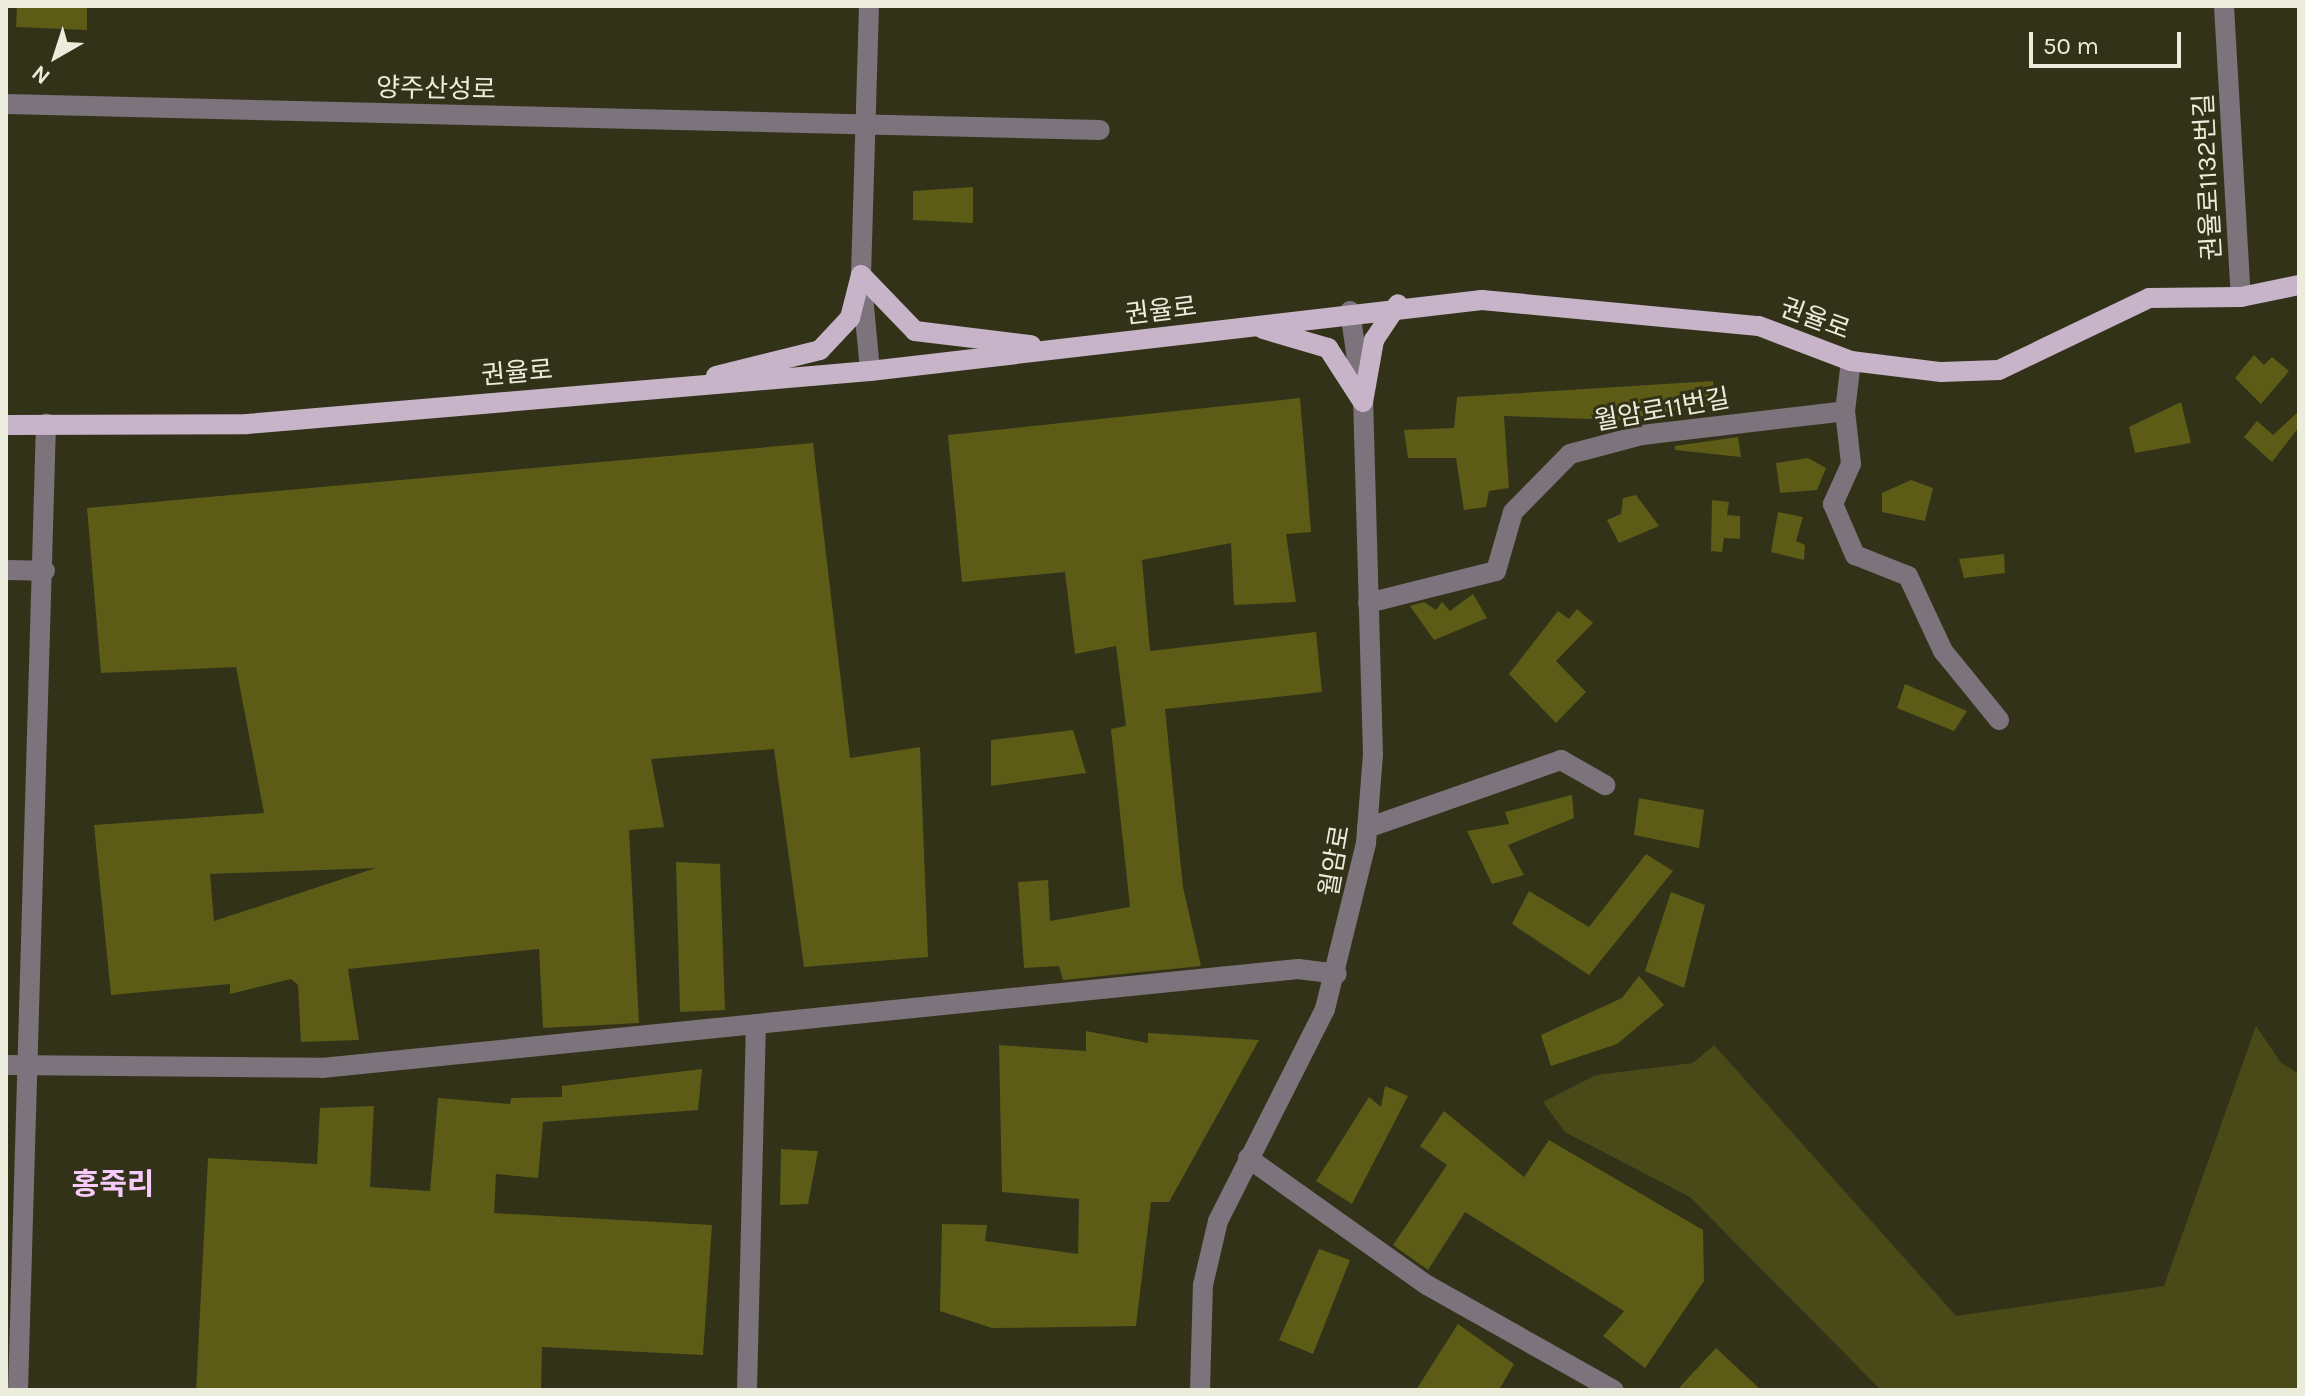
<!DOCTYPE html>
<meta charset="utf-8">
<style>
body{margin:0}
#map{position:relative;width:2305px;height:1396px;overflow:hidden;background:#323219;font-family:Karla,"Noto Sans KR",sans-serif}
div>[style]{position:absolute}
.green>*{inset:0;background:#4a4a19}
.building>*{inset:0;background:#5c5c16}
.minor>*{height:20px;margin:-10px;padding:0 10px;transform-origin:10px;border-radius:10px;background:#7c737c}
.major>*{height:20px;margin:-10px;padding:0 10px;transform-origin:10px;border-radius:10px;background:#c7b4c9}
span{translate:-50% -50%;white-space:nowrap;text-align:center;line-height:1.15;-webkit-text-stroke:6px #323219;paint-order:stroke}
.street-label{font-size:26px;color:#ebecdc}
.quarter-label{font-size:30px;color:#f6cafa;font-weight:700}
.frame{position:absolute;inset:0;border:8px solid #ebecdc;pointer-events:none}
.north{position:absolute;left:16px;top:16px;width:80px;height:80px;-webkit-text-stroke:6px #323219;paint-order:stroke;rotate:219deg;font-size:22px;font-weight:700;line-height:32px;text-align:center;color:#ebecdc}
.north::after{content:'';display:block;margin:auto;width:28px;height:36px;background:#ebecdc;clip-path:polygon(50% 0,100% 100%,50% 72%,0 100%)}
.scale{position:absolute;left:2029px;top:32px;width:152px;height:36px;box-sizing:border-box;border:4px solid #ebecdc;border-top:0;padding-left:10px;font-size:24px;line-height:28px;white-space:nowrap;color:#ebecdc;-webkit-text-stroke:6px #323219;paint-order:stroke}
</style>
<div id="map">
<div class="green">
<i style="clip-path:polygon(2256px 1026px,2281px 1063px,2299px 1074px,2299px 1390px,1881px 1390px,1690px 1197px,1565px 1132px,1543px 1102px,1596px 1075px,1693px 1063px,1714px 1045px,1956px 1316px,2164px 1286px)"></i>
</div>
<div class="building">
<i style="clip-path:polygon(17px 6px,87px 6px,87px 30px,16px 27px)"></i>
<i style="clip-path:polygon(973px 187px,973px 223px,913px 220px,913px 191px)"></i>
<i style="clip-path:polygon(2254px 355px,2264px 365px,2272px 357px,2289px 371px,2261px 404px,2235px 378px)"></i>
<i style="clip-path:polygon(1713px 381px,1716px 404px,1619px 420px,1504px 416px,1509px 488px,1489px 491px,1486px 507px,1464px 510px,1456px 458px,1408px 458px,1404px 430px,1454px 428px,1457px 397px)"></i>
<i style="clip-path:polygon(1300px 398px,1311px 532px,1286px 534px,1296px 602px,1234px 605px,1231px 543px,1142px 560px,1150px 651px,1316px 632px,1322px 692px,1165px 709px,1183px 887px,1201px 966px,1063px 980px,1059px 966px,1024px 968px,1018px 882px,1048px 880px,1050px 921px,1130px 907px,1111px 729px,1126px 726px,1116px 646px,1075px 654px,1065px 572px,962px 582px,948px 435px)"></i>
<i style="clip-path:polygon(2181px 402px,2191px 443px,2135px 453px,2129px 427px)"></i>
<i style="clip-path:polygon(2299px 411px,2299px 427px,2272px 462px,2244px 437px,2257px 421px,2273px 435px)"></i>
<i style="clip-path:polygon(1738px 437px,1741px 457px,1675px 450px,1675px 446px)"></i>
<i style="clip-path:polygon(evenodd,813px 443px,850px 758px,920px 747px,928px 957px,804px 967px,774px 749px,651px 759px,664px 827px,629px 830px,639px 1023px,543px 1028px,539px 949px,348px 969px,359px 1040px,301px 1042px,298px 985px,291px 979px,230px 994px,230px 984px,111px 995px,94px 825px,264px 813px,236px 667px,101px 673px,87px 508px,813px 443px,376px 868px,214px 921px,210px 874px,376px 868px)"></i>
<i style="clip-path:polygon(1808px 458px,1826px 468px,1817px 490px,1780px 493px,1776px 463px)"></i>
<i style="clip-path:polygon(1911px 480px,1933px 488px,1925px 521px,1882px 512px,1882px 493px)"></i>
<i style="clip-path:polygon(1636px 495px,1659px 526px,1619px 543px,1607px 520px,1621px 514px,1623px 498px)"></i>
<i style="clip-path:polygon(1712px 500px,1729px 502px,1727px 515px,1740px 516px,1740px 539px,1724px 538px,1722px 552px,1711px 551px)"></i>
<i style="clip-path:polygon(1778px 512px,1803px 517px,1796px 541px,1805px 545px,1804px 560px,1771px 552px)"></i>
<i style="clip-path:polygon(2004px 554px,2005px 573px,1964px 578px,1959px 559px)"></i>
<i style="clip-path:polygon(1473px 594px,1487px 618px,1434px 640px,1410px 606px,1424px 602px,1436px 610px,1442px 602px,1450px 611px)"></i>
<i style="clip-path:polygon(1577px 609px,1593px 623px,1556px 661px,1586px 692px,1556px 723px,1509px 674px,1558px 611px,1569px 619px)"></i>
<i style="clip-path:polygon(1905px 684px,1967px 711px,1954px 731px,1897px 708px)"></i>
<i style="clip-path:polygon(1073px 730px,1086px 773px,991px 786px,991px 740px)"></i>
<i style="clip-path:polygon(1572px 795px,1574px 818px,1508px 845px,1524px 875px,1492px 884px,1467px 831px,1509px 824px,1505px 812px)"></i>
<i style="clip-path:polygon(1639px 798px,1704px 810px,1699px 848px,1634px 835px)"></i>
<i style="clip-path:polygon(1646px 854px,1673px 871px,1589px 975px,1512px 924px,1529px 891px,1589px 927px)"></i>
<i style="clip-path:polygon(676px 862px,720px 864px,725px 1010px,680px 1012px)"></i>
<i style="clip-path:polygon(1671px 892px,1705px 905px,1684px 988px,1645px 971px)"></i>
<i style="clip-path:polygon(1639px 976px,1664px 1005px,1617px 1044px,1551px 1066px,1541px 1035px,1622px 998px)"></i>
<i style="clip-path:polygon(1086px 1031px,1148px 1043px,1148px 1033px,1259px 1040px,1169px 1202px,1151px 1202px,1136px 1326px,992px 1328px,940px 1311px,942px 1224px,987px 1225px,985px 1241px,1078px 1254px,1079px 1199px,1002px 1192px,999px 1045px,1086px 1051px)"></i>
<i style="clip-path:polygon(702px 1069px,698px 1110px,543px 1122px,538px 1178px,496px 1174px,494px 1213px,712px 1225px,703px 1355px,542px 1347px,541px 1390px,196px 1390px,208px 1158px,317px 1164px,320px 1108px,374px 1106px,370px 1187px,430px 1191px,438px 1098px,510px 1104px,511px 1098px,562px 1097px,562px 1086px)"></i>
<i style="clip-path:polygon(1385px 1086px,1408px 1096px,1352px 1204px,1316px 1181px,1369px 1097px,1381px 1107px)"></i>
<i style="clip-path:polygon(1444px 1111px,1524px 1177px,1549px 1140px,1703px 1230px,1704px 1281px,1645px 1368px,1603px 1336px,1624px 1311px,1465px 1212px,1428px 1270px,1393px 1245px,1447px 1165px,1420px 1146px)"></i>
<i style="clip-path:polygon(781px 1149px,818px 1151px,808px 1204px,780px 1205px)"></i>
<i style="clip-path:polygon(1319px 1249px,1350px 1260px,1313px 1354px,1279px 1340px)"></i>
<i style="clip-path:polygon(1458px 1324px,1514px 1364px,1499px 1390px,1416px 1390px)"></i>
<i style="clip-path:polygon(1716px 1348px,1761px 1390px,1677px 1390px)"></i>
</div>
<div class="minor">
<i style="left:869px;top:6px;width:269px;rotate:91.7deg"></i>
<i style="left:861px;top:275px;width:96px;rotate:84.6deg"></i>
<i style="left:2224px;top:6px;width:291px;rotate:86.7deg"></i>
<i style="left:6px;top:104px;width:1094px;rotate:1.36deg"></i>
<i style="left:1851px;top:361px;width:50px;rotate:96.8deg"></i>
<i style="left:1845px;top:411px;width:53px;rotate:83.5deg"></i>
<i style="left:1851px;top:464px;width:44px;rotate:114.2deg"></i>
<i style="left:1833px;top:504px;width:56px;rotate:66.7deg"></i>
<i style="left:1855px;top:555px;width:57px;rotate:21.6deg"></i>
<i style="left:1908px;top:576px;width:83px;rotate:65deg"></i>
<i style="left:1943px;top:651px;width:89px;rotate:50.9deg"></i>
<i style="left:6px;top:570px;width:39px;rotate:1deg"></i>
<i style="left:1368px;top:603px;width:132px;rotate:-14deg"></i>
<i style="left:1496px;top:571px;width:61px;rotate:-73.9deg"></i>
<i style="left:1513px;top:512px;width:81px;rotate:-45.5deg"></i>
<i style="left:1570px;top:454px;width:74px;rotate:-14.8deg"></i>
<i style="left:1642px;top:435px;width:204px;rotate:-6.7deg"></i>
<i style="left:1367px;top:828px;width:206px;rotate:-19.3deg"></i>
<i style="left:1561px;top:760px;width:51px;rotate:29.6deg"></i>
<i style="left:6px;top:1065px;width:316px;rotate:0.5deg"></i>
<i style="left:322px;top:1068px;width:981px;rotate:-5.79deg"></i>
<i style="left:1298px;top:969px;width:39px;rotate:7deg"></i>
<i style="left:1248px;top:1158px;width:219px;rotate:35.4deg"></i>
<i style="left:1427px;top:1285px;width:214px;rotate:29.4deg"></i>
<i style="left:18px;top:1390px;width:967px;rotate:-88.34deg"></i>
<i style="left:747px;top:1390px;width:366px;rotate:-88.6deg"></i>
<i style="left:1200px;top:1390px;width:105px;rotate:-88.4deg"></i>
<i style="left:1203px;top:1285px;width:66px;rotate:-76.8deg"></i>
<i style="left:1218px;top:1221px;width:237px;rotate:-63.2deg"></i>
<i style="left:1325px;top:1009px;width:171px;rotate:-76.1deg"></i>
<i style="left:1366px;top:843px;width:88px;rotate:-85.5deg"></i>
<i style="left:1373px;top:755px;width:353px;rotate:-91.6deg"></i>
<i style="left:1363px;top:402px;width:92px;rotate:-98.1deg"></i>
</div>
<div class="major">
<i style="left:861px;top:275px;width:78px;rotate:46deg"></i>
<i style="left:915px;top:331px;width:117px;rotate:6.9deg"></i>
<i style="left:1263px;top:329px;width:68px;rotate:16.3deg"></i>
<i style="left:1328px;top:348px;width:64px;rotate:57.1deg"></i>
<i style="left:716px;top:376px;width:107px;rotate:-14deg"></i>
<i style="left:820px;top:350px;width:44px;rotate:-46.8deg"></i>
<i style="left:850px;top:318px;width:44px;rotate:-75.7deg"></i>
<i style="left:1363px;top:402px;width:63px;rotate:-79.9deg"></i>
<i style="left:1374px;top:340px;width:43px;rotate:-56.3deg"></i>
<i style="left:6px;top:425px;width:241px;rotate:-0.2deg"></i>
<i style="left:247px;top:424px;width:625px;rotate:-4.86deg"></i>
<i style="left:870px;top:371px;width:616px;rotate:-6.62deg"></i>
<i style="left:1482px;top:300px;width:278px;rotate:5.4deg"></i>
<i style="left:1759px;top:326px;width:98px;rotate:20.8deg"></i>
<i style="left:1851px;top:361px;width:91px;rotate:7deg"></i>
<i style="left:1941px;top:372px;width:58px;rotate:-2deg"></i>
<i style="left:1999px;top:370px;width:166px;rotate:-25.6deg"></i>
<i style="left:2149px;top:298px;width:92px;rotate:-0.6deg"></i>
<i style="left:2241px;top:297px;width:59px;rotate:-11.7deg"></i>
</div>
<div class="street-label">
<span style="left:436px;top:89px;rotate:1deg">양주산성로</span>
<span style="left:2208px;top:177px;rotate:-93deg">권율로1132번길</span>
<span style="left:1161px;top:311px;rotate:-7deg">권율로</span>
<span style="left:1815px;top:319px;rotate:20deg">권율로</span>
<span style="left:517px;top:373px;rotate:-5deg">권율로</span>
<span style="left:1662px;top:410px;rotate:-10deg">월암로11번길</span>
<span style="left:1335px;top:861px;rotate:-80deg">월암로</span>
</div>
<div class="quarter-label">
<span style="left:113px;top:1184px">홍죽리</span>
</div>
<div class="frame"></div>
<div class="north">N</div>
<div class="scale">50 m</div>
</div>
